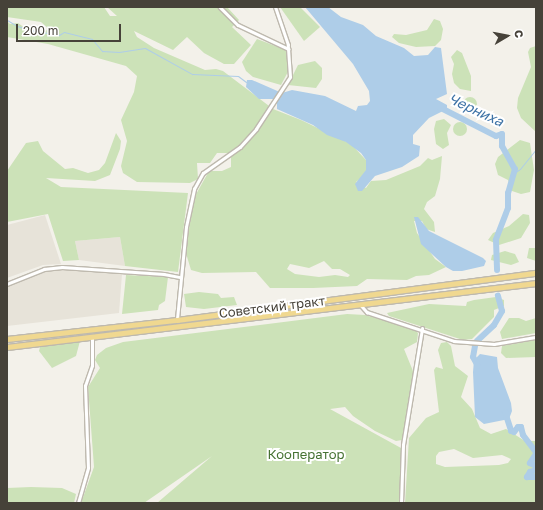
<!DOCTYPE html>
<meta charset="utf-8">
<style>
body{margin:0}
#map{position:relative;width:543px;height:510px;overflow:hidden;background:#f3f1ea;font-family:"Golos Text",sans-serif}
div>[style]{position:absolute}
.residential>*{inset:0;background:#e7e3d9}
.green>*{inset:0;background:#cce2b8}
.round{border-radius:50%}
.water>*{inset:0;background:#aecde8}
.stream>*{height:1px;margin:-0.5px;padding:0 0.5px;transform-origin:0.5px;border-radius:0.5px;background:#aecde8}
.river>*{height:6px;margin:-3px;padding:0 3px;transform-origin:3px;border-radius:3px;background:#aecde8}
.roads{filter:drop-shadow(1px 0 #beb9ae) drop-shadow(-1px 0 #beb9ae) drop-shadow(0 1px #beb9ae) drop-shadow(0 -1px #beb9ae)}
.minor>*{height:2.5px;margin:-1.25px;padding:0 1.25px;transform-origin:1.25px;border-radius:1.25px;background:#fff}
.trunk>*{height:4.5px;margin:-2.25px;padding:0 2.25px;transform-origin:2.25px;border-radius:2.25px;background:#f0d890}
span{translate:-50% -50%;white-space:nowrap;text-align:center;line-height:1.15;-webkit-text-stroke:4px #fff;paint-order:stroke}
.street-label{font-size:13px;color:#464239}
.park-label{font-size:13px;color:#467233}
.water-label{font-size:14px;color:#3e73a6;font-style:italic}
.frame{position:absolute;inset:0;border:8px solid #464239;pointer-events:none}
.north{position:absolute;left:487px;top:16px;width:40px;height:40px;-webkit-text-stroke:3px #fff;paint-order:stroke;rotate:80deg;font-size:11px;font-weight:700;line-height:16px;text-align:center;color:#464239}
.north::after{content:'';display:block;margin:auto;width:14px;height:18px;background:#464239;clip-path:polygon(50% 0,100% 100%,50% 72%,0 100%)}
.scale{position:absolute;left:16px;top:24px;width:105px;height:18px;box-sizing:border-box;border:2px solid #464239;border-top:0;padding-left:5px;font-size:12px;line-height:14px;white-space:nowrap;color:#464239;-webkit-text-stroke:3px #fff;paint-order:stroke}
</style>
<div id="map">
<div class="residential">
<i style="clip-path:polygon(45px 215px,61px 264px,43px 265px,7px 278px,7px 225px)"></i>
<i style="clip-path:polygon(120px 237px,125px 266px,79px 260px,75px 241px)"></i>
<i style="clip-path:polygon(62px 269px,122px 274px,119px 313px,7px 326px,7px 286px,39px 273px)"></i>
</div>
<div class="green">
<i style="clip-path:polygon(evenodd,7px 7px,104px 7px,110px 16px,117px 16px,107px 7px,213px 7px,215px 9px,213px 7px,227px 7px,239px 20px,232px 27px,251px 45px,234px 64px,224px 64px,204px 53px,187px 37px,173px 50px,134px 31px,137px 37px,154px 48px,205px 70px,216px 69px,223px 71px,273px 109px,301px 120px,351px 144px,366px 160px,366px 174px,356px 182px,366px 188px,371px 181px,386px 180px,420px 166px,428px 158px,432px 160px,442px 156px,440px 179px,435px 196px,427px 202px,424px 209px,434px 222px,435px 232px,426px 229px,422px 221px,414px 221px,417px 233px,435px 259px,446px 267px,429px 275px,416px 276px,407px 280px,367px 279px,357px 286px,313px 288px,270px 288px,256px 272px,202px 273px,191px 270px,185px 250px,195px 196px,209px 171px,222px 171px,231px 167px,231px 153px,217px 153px,210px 163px,197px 163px,198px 179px,190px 183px,137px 182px,123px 173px,121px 166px,127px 141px,121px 120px,134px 92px,137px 76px,126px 66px,48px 44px,7px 37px,7px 21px,10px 24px,18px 23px,36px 36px,49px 29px,41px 22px,7px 17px,7px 7px,324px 261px,332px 269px,340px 269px,350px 275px,348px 277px,335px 275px,319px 277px,295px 274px,287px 269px,290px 264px,309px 268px,324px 261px)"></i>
<i style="clip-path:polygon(280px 7px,300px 7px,320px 27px,304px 41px)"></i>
<i style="clip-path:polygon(434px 19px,440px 21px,443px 29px,441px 40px,435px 46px,416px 47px,399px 43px,392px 37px,394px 34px,406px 35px,427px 30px)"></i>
<i style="clip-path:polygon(257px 39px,286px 50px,290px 58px,290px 68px,281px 85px,253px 77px,246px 71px,242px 62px)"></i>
<i style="clip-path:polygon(536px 46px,536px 132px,521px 118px,517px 108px,518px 98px,531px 67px,528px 52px,530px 48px)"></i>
<i style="clip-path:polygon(457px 50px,462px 53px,471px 76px,471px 91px,460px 89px,454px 83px,452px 74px,454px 64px,451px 57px)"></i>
<i style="clip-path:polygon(315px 61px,322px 68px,322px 79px,316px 88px,288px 85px,298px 65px)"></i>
<i class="round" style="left:463px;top:97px;width:14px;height:14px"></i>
<i style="clip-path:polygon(444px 119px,451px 125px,447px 133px,449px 145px,443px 149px,436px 144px,434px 129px,436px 121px)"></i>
<i class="round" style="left:453px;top:122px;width:14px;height:14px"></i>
<i style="clip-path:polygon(116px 133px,121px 141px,120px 149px,110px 175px,95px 181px,46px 178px,61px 187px,188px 193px,178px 272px,125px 266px,120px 237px,75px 241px,79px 260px,63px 261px,48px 214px,7px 222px,7px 171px,26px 143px,38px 141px,43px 151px,65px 169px,73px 168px,88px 173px,99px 170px,105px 163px)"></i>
<i style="clip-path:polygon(520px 140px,530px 143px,534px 170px,530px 192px,521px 194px,512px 191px,508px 180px,498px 175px,495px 164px,498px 157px)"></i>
<i style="clip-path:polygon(523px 214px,529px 215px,530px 223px,521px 238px,499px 245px,488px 240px,493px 233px,509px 226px)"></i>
<i style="clip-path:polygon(529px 248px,536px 248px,536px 261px,527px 258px)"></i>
<i style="clip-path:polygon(505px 251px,515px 254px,519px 262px,511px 265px,491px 260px,492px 255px)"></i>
<i style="clip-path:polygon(126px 275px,168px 277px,165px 301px,159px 305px,158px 310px,122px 314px)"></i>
<i style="clip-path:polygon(199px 292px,218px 294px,221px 298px,234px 297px,237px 305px,204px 309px,186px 307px,184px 294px)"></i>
<i style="clip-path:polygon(496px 297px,504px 300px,504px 306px,494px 310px,494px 317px,472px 339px,463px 340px,389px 316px,387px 313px,429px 304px,466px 306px,467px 302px,474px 300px)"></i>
<i style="clip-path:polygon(347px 314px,365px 315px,414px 329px,418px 333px,417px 342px,404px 349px,415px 376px,402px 440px,396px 441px,375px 431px,353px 416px,345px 407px,330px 409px,401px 448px,403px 484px,400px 503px,157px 503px,212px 456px,144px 503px,81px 503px,94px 467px,88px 387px,100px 368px,95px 360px,97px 355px,106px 348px,123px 342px)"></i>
<i style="clip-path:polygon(509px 318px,519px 318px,526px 321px,536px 318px,536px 333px,502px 339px,500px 332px)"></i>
<i style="clip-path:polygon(536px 340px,536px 357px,506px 358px,501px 353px,502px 346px)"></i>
<i style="clip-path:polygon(80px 341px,76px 356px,52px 368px,39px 351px,40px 347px)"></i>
<i style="clip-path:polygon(evenodd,447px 342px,451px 346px,455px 366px,468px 376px,461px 397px,472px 409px,480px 428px,491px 434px,506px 429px,525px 441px,536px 441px,536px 503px,405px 503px,409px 438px,426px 418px,439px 412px,434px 370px,436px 367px,443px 369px,438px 350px,441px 343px,447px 342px,454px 449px,473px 458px,502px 455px,511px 459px,508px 463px,499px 465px,445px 467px,436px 464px,436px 456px,439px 452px,454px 449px)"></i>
<i style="clip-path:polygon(31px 487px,62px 488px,76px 494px,74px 503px,7px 503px,7px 488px)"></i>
</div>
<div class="water">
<i style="clip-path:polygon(305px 7px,328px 7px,341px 17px,363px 25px,376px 36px,404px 48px,414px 56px,428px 55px,435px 47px,441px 48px,447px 94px,436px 99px,447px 105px,447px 109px,429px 118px,413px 135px,413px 144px,420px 146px,419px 156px,402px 167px,375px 176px,362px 191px,358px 191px,355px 184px,366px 170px,366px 160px,361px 153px,346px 142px,327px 135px,313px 125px,277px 109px,277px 99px,259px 99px,246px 87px,247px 80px,252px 80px,282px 93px,292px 90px,325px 96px,356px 111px,358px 106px,367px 105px,370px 101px,369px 91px,353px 64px)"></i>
<i style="clip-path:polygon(414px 217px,418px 217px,429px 231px,483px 258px,486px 261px,484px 266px,462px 271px,453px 271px,446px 267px,421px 244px)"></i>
<i style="clip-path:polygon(480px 354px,497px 357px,498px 368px,511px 403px,512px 411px,509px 419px,484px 424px,475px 417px,473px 372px,474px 360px)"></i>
</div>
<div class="stream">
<i style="left:7px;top:20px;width:12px;rotate:31deg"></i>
<i style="left:17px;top:26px;width:19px;rotate:16deg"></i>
<i style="left:35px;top:31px;width:24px;rotate:9deg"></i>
<i style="left:59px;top:35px;width:6px;rotate:-31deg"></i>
<i style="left:64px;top:32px;width:29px;rotate:14deg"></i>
<i style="left:92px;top:39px;width:16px;rotate:50deg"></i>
<i style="left:102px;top:51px;width:17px;rotate:3deg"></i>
<i style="left:119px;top:52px;width:26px;rotate:-9deg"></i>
<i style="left:145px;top:48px;width:54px;rotate:29deg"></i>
<i style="left:192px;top:74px;width:46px;rotate:2.5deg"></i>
<i style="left:238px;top:76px;width:10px;rotate:37deg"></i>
<i style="left:514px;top:173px;width:7px;rotate:-34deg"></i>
<i style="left:520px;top:169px;width:26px;rotate:-51deg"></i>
</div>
<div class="river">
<i style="left:439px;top:107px;width:64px;rotate:27deg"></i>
<i style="left:496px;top:136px;width:6px;rotate:-18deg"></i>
<i style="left:502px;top:134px;width:12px;rotate:90deg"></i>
<i style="left:502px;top:146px;width:26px;rotate:61deg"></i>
<i style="left:515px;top:169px;width:25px;rotate:106deg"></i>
<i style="left:508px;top:193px;width:15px;rotate:90deg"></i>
<i style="left:508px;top:208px;width:34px;rotate:111deg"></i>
<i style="left:496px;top:240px;width:30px;rotate:88deg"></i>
<i style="left:477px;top:341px;width:23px;rotate:-43deg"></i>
<i style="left:494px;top:325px;width:16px;rotate:-60deg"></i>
<i style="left:502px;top:311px;width:16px;rotate:-105deg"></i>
<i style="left:475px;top:346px;width:11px;rotate:100deg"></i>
<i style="left:473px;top:357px;width:10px;rotate:61deg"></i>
<i style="left:505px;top:412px;width:20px;rotate:72deg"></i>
<i style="left:511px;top:431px;width:3px;rotate:18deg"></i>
<i style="left:514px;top:432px;width:6px;rotate:-51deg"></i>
<i style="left:518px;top:427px;width:3px"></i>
<i style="left:521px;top:427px;width:8px;rotate:76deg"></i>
<i style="left:523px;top:435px;width:21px;rotate:53deg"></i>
<i style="left:536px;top:454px;width:11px;rotate:124deg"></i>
<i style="left:530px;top:463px;width:7px;rotate:27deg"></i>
<i style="left:536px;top:470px;width:6px;rotate:162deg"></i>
<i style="left:530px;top:472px;width:6px;rotate:121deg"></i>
<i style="left:527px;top:477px;width:9px"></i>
</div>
<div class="roads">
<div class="minor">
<i style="left:220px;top:7px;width:25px;rotate:45deg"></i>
<i style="left:238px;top:25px;width:56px;rotate:25.2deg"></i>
<i style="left:7px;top:284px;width:40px;rotate:-22deg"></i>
<i style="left:44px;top:269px;width:18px;rotate:-6deg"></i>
<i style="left:62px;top:267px;width:102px;rotate:3.9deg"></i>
<i style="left:164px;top:274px;width:16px;rotate:11deg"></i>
<i style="left:360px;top:304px;width:11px;rotate:49deg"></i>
<i style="left:367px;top:312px;width:92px;rotate:18.4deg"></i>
<i style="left:454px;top:341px;width:40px;rotate:4.3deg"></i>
<i style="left:494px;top:344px;width:43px;rotate:-9.5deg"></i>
<i style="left:177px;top:319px;width:92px;rotate:-84.4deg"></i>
<i style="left:186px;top:227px;width:39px;rotate:-78deg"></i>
<i style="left:194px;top:189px;width:18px;rotate:-61deg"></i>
<i style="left:203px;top:173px;width:45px;rotate:-35.1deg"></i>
<i style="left:240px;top:147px;width:24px;rotate:-48deg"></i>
<i style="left:256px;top:129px;width:62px;rotate:-56.8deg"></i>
<i style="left:290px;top:77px;width:32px;rotate:-94deg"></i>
<i style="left:288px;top:45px;width:40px;rotate:-108.9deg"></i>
<i style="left:78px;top:503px;width:36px;rotate:-74deg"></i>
<i style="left:88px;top:468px;width:82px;rotate:-92.1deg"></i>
<i style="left:85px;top:386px;width:21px;rotate:-71deg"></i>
<i style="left:92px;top:366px;width:29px;rotate:-90deg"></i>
<i style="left:401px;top:503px;width:58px;rotate:-88deg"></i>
<i style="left:403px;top:445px;width:118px;rotate:-80.7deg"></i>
</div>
<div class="trunk">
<i style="left:7px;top:339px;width:171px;rotate:-6.4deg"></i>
<i style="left:177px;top:320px;width:362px;rotate:-7.5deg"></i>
<i style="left:7px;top:347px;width:533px;rotate:-6.9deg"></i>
</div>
</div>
<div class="street-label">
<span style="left:272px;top:307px;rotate:-7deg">Советский тракт</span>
</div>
<div class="park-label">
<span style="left:306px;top:454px">Кооператор</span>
</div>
<div class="water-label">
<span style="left:476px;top:110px;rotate:25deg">Черниха</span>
</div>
<div class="frame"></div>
<div class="north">С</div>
<div class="scale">200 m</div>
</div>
